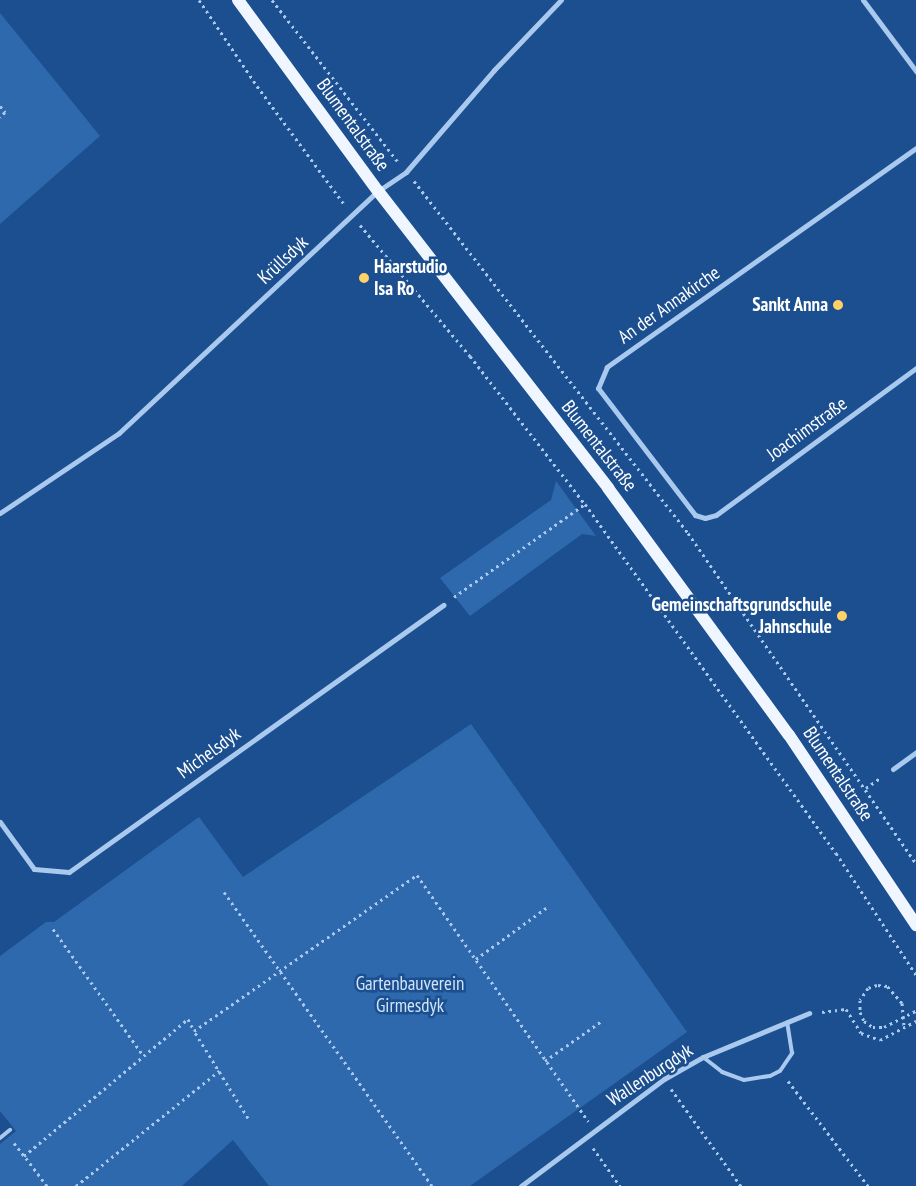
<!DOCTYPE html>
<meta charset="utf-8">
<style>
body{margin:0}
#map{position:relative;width:916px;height:1186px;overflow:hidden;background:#1b4f8f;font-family:"PT Sans Narrow",sans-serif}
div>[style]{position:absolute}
.green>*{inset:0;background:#2e69ad}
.path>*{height:3px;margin-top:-1.5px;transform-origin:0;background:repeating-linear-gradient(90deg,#a9c9ee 0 2.5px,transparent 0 6.5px)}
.service>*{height:4px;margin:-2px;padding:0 2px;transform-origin:2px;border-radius:2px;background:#a9c9ee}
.minor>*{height:5px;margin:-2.5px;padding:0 2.5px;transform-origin:2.5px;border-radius:2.5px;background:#a9c9ee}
.primary>*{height:12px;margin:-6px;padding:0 6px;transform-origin:6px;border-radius:6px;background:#f0f6ff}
.path-bridge>*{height:3px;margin-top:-1.5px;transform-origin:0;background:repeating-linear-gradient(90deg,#a9c9ee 0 2.5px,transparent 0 6.5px)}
.dots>*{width:14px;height:14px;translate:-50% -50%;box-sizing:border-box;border:2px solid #1b4f8f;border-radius:50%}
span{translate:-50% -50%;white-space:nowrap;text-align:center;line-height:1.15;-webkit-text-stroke:5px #1b4f8f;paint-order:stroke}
.street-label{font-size:19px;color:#fff}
.poi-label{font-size:19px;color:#fff;font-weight:700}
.left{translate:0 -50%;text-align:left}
.right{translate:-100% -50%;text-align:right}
.park-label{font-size:19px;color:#cfe3fa}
</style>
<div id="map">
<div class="green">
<i style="clip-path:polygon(0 13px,100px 136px,0 224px)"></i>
<i style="clip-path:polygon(556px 481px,596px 536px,582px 534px,470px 616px,440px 578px,551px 500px)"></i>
<i style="clip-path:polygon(471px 724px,687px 1032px,470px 1186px,269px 1186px,233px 1140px,182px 1186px,0 1186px,0 1144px,16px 1131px,0 1111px,0 956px,46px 922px,54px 922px,199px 817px,243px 877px)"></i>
</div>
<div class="path">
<i style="left:199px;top:0;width:104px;rotate:56deg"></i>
<i style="left:257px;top:86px;width:147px;rotate:53.6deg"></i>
<i style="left:272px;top:0;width:207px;rotate:52.1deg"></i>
<i style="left:0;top:106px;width:8px;rotate:50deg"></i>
<i style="left:5px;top:112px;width:7px;rotate:135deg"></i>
<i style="left:414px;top:181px;width:446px;rotate:52.1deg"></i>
<i style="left:688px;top:533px;width:401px;rotate:55.4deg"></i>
<i style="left:360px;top:225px;width:171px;rotate:50deg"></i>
<i style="left:470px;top:356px;width:187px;rotate:52.2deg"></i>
<i style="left:585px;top:504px;width:430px;rotate:54.3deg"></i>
<i style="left:836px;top:853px;width:146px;rotate:56.7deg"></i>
<i style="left:454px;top:597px;width:161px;rotate:-35.4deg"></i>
<i style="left:866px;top:788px;width:19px;rotate:-35deg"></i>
<i style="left:224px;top:892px;width:360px;rotate:54.7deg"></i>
<i style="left:53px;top:929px;width:155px;rotate:54.5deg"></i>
<i style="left:476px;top:959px;width:87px;rotate:-36.1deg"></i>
<i style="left:902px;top:1003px;width:25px;rotate:85deg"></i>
<i style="left:822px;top:1012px;width:24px;rotate:-7deg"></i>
<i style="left:846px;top:1009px;width:28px;rotate:58deg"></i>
<i style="left:861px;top:1033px;width:20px;rotate:20deg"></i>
<i style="left:880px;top:1040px;width:41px;rotate:-27.8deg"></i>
<i style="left:545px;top:1061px;width:71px;rotate:-35.3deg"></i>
<i style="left:788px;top:1081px;width:132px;rotate:52.7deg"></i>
<i style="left:671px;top:1089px;width:120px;rotate:54.2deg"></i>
<i style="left:248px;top:1118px;width:102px;rotate:-121.8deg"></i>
<i style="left:194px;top:1031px;width:272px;rotate:-35deg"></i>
<i style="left:417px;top:875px;width:300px;rotate:55.2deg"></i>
<i style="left:14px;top:1143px;width:16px;rotate:52deg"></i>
<i style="left:593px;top:1148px;width:47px;rotate:54.6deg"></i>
<i style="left:47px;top:1186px;width:38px;rotate:-127deg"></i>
<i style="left:24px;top:1156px;width:214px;rotate:-39.9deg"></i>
<i style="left:188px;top:1019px;width:13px;rotate:63deg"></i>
<i style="left:76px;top:1186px;width:184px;rotate:-38.8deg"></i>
</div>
<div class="service">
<i style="left:703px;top:1057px;width:24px;rotate:38deg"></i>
<i style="left:722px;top:1072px;width:23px;rotate:20deg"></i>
<i style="left:744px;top:1080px;width:26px;rotate:-9deg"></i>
<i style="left:770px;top:1076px;width:11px;rotate:-27deg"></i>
<i style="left:780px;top:1071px;width:22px;rotate:-56deg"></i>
<i style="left:792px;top:1053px;width:31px;rotate:-99deg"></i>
<i style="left:0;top:1138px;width:13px;rotate:-39deg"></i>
</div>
<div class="minor">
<i style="left:863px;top:0;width:89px;rotate:53.3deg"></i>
<i style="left:916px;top:148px;width:379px;rotate:144.7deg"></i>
<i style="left:607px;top:367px;width:23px;rotate:113deg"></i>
<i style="left:598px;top:388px;width:160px;rotate:52.6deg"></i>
<i style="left:695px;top:515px;width:10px;rotate:17deg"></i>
<i style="left:705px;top:518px;width:11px;rotate:-15deg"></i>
<i style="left:716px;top:515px;width:248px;rotate:-36.3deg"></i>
<i style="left:0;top:513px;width:143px;rotate:-33.9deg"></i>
<i style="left:119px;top:433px;width:354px;rotate:-43.1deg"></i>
<i style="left:378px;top:191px;width:34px;rotate:-34deg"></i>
<i style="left:406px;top:172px;width:135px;rotate:-49.2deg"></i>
<i style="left:494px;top:70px;width:97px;rotate:-46.3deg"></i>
<i style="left:893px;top:769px;width:29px;rotate:-36deg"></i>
<i style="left:0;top:822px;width:58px;rotate:54.1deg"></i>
<i style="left:34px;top:869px;width:35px;rotate:5deg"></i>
<i style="left:69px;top:872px;width:460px;rotate:-35.5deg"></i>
<i style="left:521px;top:1186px;width:179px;rotate:-36.8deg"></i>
<i style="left:664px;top:1079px;width:45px;rotate:-29.4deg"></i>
<i style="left:703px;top:1057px;width:115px;rotate:-22.5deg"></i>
</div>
<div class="primary">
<i style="left:238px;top:0;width:237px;rotate:53.8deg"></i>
<i style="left:378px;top:191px;width:376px;rotate:52.2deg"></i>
<i style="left:608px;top:488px;width:306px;rotate:53.8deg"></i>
<i style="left:789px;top:735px;width:229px;rotate:56.2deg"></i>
</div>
<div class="path-bridge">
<i style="left:902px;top:1003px;width:23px;rotate:-131deg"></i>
<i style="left:887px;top:986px;width:10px;rotate:-174deg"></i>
<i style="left:877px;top:985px;width:9px;rotate:162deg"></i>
<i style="left:868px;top:988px;width:14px;rotate:124deg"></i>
<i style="left:860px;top:1000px;width:12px;rotate:90deg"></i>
<i style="left:860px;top:1012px;width:10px;rotate:66deg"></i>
<i style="left:864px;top:1021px;width:11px;rotate:34deg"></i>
<i style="left:873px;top:1027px;width:11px"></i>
<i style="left:884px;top:1027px;width:36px;rotate:-27deg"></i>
</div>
<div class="dots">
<i style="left:364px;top:278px;background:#ffd166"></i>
<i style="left:838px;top:305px;background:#ffd166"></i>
<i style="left:842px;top:616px;background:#ffd166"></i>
</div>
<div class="street-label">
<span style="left:353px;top:125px;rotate:54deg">Blumentalstraße</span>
<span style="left:283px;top:260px;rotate:-43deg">Krüllsdyk</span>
<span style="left:669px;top:305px;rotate:-35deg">An der Annakirche</span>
<span style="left:807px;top:429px;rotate:-36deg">Joachimstraße</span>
<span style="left:599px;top:446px;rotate:52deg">Blumentalstraße</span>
<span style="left:209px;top:753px;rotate:-36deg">Michelsdyk</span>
<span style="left:838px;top:774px;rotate:56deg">Blumentalstraße</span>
<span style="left:650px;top:1075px;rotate:-33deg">Wallenburgdyk</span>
</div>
<div class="poi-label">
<span class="left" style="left:374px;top:278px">Haarstudio<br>Isa Ro</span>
<span class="right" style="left:828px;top:305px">Sankt Anna</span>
<span class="right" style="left:832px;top:616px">Gemeinschaftsgrundschule<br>Jahnschule</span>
</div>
<div class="park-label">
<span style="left:410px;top:995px">Gartenbauverein<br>Girmesdyk</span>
</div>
</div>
